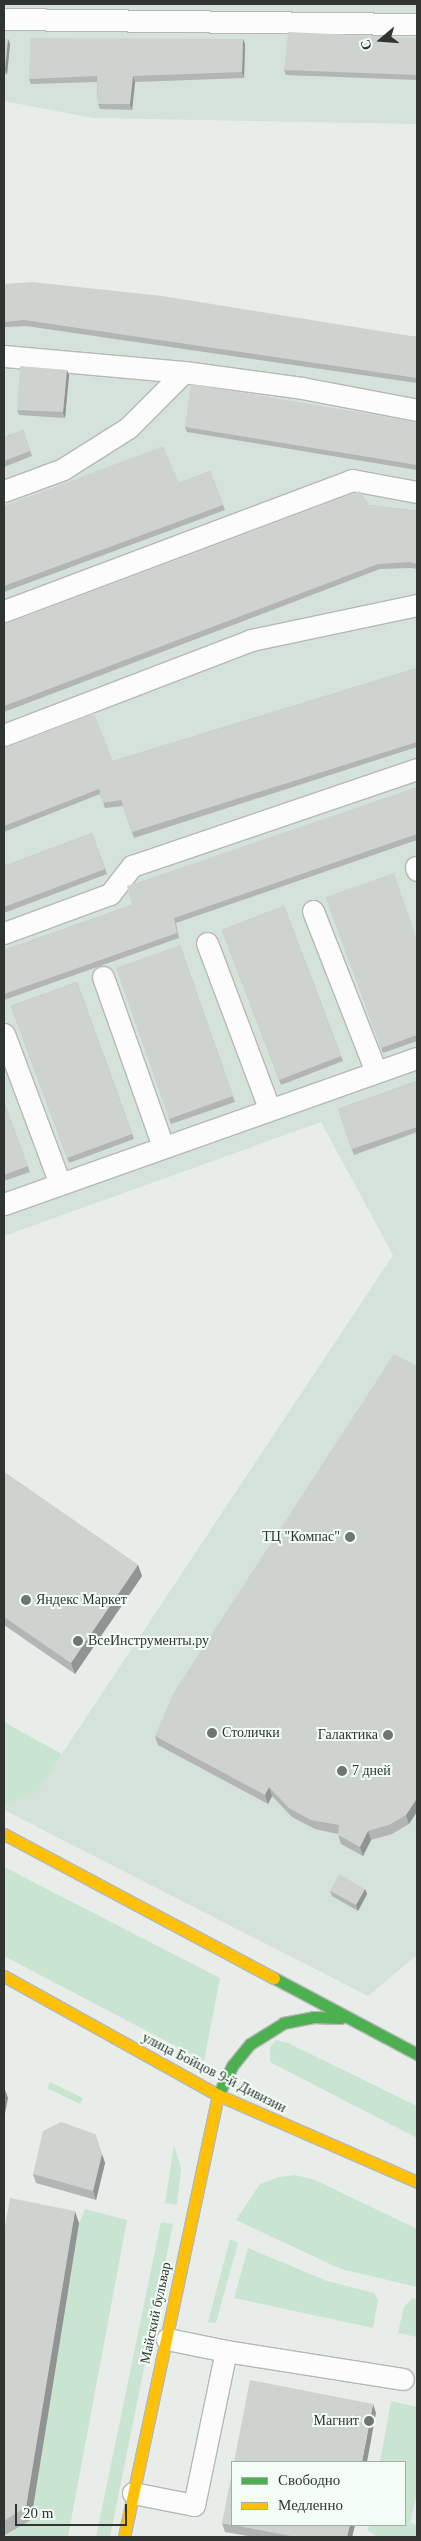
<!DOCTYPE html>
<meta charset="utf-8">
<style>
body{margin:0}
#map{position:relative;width:421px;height:2541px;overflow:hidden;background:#e8ede9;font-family:Georgia,serif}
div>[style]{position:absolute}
.built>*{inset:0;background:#d5e2d9}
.green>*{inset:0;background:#cae4d2}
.roads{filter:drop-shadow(1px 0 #b5b9b6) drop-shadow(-1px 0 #b5b9b6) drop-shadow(0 1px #b5b9b6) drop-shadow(0 -1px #b5b9b6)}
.lane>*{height:21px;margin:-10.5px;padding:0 10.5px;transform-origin:10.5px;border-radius:10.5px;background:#fcfcfc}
.fast>*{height:11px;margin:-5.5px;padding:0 5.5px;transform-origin:5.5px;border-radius:5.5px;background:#4caf50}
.slow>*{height:11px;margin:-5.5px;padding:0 5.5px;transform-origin:5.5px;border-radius:5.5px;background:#ffc107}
.wall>*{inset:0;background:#b2b5b3}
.shaded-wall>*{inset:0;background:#919492}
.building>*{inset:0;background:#cfd3d0}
.dots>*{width:14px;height:14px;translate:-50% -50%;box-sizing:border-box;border:2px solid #f2fdf5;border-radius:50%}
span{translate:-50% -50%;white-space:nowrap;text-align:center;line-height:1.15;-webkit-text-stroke:4px #f2fdf5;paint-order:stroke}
.poi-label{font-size:14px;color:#303532}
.right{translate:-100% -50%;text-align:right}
.left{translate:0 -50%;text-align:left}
.street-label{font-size:14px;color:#303532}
.frame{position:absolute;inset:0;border:5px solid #303532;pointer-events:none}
.legend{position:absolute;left:231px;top:2461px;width:175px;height:65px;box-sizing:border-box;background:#f2fdf5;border:1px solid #a4ada7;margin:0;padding:6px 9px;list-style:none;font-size:15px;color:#303532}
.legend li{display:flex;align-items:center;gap:10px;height:25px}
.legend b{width:25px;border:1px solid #a4ada7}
.north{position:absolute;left:356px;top:15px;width:50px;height:50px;-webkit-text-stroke:4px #f2fdf5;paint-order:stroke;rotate:252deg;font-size:14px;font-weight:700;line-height:20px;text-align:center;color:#303532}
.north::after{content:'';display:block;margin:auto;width:18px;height:22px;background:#303532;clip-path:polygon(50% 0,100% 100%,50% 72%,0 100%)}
.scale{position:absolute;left:15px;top:2504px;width:112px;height:22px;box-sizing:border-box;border:2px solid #303532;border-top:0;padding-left:6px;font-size:15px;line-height:18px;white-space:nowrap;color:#303532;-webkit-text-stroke:4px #f2fdf5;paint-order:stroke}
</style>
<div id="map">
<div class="built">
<i style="clip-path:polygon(4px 4px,417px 4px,417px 124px,93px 118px,4px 101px)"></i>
<i style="clip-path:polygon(4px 289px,417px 342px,417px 1955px,368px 1996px,4px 1810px,4px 1806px,38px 1790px,393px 1255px,321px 1122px,4px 1236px)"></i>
</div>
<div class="green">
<i style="clip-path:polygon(4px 1722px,62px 1754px,38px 1791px,4px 1806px)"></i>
<i style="clip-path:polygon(4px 1867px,220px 1978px,204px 2061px,4px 1956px)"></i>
<i style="clip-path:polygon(276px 2040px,288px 2043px,417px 2106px,417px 2138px,270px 2062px,270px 2047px)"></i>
<i style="clip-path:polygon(50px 2082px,83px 2098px,80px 2104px,47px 2088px)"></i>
<i style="clip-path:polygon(174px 2145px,181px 2168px,177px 2205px,165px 2203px)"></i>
<i style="clip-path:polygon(295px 2175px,315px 2180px,417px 2229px,417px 2287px,341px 2269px,236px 2220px,260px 2184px,279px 2177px)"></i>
<i style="clip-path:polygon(85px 2209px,127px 2220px,68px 2537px,4px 2537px,31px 2520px,79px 2223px)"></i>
<i style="clip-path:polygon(161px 2222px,173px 2224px,110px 2537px,96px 2537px)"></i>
<i style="clip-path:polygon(230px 2239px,238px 2243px,216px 2323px,208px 2322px)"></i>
<i style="clip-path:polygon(248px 2248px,327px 2281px,374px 2293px,378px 2300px,373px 2328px,234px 2298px)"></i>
<i style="clip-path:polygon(412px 2298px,417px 2299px,417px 2337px,398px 2333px,404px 2307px)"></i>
<i style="clip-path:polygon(391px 2401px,417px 2407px,417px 2494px,410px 2523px,417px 2525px,417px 2537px,378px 2537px,368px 2531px,369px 2525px,405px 2525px,405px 2462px,380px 2462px)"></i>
</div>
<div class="roads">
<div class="lane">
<i style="left:4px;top:19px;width:413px;rotate:0.7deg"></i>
<i style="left:4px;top:356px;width:181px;rotate:5.1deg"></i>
<i style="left:4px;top:491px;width:63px;rotate:-20.4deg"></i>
<i style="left:63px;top:469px;width:77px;rotate:-32.2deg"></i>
<i style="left:128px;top:428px;width:79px;rotate:-45deg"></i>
<i style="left:184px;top:372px;width:119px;rotate:7.7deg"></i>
<i style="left:302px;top:388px;width:117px;rotate:10.8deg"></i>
<i style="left:4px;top:611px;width:372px;rotate:-20.6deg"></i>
<i style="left:352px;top:480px;width:66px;rotate:10.5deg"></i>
<i style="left:4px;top:735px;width:265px;rotate:-21deg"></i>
<i style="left:251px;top:640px;width:170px;rotate:-11.9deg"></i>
<i style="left:416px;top:867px;width:3px;rotate:72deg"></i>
<i style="left:313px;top:911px;width:173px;rotate:68.6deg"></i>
<i style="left:4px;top:933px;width:113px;rotate:-20.2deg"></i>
<i style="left:110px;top:894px;width:36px;rotate:-52deg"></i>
<i style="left:132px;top:866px;width:301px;rotate:-18.8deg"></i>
<i style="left:207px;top:943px;width:176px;rotate:69.4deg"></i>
<i style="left:103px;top:977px;width:179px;rotate:70.5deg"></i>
<i style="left:4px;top:1034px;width:160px;rotate:69.5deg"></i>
<i style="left:4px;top:1204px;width:438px;rotate:-19.5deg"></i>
<i style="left:167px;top:2339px;width:60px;rotate:11.5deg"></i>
<i style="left:133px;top:2493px;width:62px;rotate:11.1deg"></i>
<i style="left:194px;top:2505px;width:157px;rotate:-78.3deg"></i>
<i style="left:226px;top:2351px;width:179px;rotate:9deg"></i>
</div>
<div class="fast">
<i style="left:274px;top:1978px;width:162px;rotate:28deg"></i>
<i style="left:218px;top:2095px;width:32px;rotate:-64deg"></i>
<i style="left:232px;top:2066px;width:28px;rotate:-51deg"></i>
<i style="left:250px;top:2044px;width:39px;rotate:-32deg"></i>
<i style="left:283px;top:2023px;width:31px;rotate:-11deg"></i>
<i style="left:313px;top:2017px;width:28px;rotate:2deg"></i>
</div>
<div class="slow">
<i style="left:4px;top:1834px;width:306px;rotate:28.1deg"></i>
<i style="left:4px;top:1976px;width:245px;rotate:29.1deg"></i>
<i style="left:218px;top:2095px;width:217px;rotate:23.6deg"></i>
<i style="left:124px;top:2537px;width:452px;rotate:-78deg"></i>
</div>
</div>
<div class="wall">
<i style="clip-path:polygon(209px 4px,417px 4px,417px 5px)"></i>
<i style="clip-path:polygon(417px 38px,417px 80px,286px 75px,284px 70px)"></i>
<i style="clip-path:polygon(4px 39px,8px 39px,10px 44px,7px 74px,4px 74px)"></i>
<i style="clip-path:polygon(243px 39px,245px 44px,244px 78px,135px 82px,132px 110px,100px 109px,98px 104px,97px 82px,31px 84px,29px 79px)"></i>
<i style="clip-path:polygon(4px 284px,417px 337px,417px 383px,26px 326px,4px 327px)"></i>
<i style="clip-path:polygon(67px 370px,69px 375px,65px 418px,19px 415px,17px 410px)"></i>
<i style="clip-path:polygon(417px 422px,417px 470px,187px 432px,185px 427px)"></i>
<i style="clip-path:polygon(23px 430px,32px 456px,4px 467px,4px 437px)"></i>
<i style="clip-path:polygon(210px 471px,225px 510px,4px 592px,4px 506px,179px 483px)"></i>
<i style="clip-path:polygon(369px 505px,417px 511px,417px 569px,411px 568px,380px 569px,4px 712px,4px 624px)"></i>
<i style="clip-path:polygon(417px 668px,417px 747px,134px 838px,123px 806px,105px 808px,100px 794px,4px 832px,4px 748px,113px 761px)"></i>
<i style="clip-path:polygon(417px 787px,417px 840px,176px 923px,179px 938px,4px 1000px,4px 950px,132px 905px)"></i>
<i style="clip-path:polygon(92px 833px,107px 874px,4px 913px,4px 866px)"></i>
<i style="clip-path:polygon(326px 897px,417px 940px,417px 1041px,383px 1053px)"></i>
<i style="clip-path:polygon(284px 906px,343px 1061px,281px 1085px,222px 930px)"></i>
<i style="clip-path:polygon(180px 945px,235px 1102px,171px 1124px,169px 1119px)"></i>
<i style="clip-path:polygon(77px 982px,134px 1139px,69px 1163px,11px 1006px)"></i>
<i style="clip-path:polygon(417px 1081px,417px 1132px,354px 1155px,338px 1109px)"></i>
<i style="clip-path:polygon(4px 1102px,30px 1172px,4px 1181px)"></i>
<i style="clip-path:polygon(394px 1354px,409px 1824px,392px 1834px,371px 1840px,363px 1856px,341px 1844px,338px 1834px,315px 1829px,292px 1817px,272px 1796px,268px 1804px,158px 1745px,155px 1736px)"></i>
<i style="clip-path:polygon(4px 1472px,138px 1565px,142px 1576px,75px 1674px,4px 1625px)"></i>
<i style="clip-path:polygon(365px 1889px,367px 1894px,358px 1911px,332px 1896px,330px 1891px)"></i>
<i style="clip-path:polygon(95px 2134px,105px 2163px,96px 2200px,36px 2183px,33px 2174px)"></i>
<i style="clip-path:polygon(79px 2223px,31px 2520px,4px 2536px,4px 2232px)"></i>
<i style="clip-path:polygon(222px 2523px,232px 2525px,355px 2525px,352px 2537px,254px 2537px,225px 2532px)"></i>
</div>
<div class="shaded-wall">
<i style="clip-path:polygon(8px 39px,10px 44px,7px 74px,5px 69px)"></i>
<i style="clip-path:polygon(243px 39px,245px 44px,244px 78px,242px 72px)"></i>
<i style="clip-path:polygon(133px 76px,135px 82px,132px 110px,130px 104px)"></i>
<i style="clip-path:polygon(67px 370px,69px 375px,65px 418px,63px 412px)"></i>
<i style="clip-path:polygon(138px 1565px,142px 1576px,75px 1674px,71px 1663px)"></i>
<i style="clip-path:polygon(269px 1787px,272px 1796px,268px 1804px,265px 1795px)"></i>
<i style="clip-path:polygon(417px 1798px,417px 1812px,409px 1824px,406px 1815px)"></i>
<i style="clip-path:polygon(368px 1831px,371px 1840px,363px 1856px,360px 1847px)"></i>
<i style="clip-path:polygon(365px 1889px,367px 1894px,358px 1911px,356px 1905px)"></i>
<i style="clip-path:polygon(4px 2087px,8px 2098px,4px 2119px)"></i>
<i style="clip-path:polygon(102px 2154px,105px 2163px,96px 2200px,93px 2191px)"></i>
<i style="clip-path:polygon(75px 2211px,79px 2223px,31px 2520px,26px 2507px)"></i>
<i style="clip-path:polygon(373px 2404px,376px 2413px,367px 2462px,362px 2462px)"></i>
<i style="clip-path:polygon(350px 2525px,355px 2525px,352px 2537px,347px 2537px)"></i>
</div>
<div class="building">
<i style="clip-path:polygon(288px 32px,417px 38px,417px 75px,284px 70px)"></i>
<i style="clip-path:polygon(30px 38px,243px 39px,242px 72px,133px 76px,130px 104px,98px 104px,97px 76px,29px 79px)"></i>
<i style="clip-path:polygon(4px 39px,8px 39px,5px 69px,4px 69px)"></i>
<i style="clip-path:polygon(32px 282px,162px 296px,417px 337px,417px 378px,24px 320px,4px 322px,4px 284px)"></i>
<i style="clip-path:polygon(20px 366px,67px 370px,63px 412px,17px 410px)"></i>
<i style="clip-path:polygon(191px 384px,417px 422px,417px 465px,185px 427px)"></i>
<i style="clip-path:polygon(23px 430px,30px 451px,4px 461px,4px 437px)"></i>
<i style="clip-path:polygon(163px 446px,179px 483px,210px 471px,223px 505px,4px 586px,4px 506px)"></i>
<i style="clip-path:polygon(360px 491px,369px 505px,417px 511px,417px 564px,409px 562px,378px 564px,4px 706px,4px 624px)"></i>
<i style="clip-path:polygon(417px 668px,417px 742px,132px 832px,121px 800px,103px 803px,99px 789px,4px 826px,4px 748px,94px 713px,113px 761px)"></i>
<i style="clip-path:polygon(417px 787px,417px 834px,174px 918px,177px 933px,4px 994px,4px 950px,132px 905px,127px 886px)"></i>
<i style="clip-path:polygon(92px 833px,105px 869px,4px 907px,4px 866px)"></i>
<i style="clip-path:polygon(394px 873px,417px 940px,417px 1035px,381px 1048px,326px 897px)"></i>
<i style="clip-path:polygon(284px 906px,341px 1056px,279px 1080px,222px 930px)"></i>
<i style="clip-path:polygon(180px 945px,233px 1096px,169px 1119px,116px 968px)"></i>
<i style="clip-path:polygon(77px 982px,132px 1134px,67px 1158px,11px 1006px)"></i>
<i style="clip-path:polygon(417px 1081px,417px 1127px,352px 1149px,338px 1109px)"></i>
<i style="clip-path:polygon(4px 1102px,28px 1166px,4px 1175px)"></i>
<i style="clip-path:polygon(394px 1354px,417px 1366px,417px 1798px,406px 1815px,389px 1825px,368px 1831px,360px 1847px,338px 1835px,339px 1825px,311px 1820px,289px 1808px,269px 1787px,265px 1795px,155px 1736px,174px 1692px)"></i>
<i style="clip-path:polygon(4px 1472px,138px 1565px,71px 1663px,4px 1617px)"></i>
<i style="clip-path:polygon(339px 1874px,365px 1889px,356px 1905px,330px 1891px)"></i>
<i style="clip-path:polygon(61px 2122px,95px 2134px,102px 2154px,93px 2191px,33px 2174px,43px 2131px)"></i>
<i style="clip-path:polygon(10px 2198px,75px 2211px,26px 2507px,4px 2521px,4px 2232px)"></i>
<i style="clip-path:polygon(250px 2380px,373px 2404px,362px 2462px,234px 2462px)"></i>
<i style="clip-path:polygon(232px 2472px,232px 2525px,222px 2523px)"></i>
<i style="clip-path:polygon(233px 2525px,350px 2525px,347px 2537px,296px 2537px)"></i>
</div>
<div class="dots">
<i style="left:350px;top:1537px;background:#707572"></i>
<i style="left:26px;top:1600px;background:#707572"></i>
<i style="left:78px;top:1641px;background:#707572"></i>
<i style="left:212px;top:1733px;background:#707572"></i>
<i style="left:388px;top:1735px;background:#707572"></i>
<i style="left:342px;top:1771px;background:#707572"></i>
<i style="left:369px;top:2421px;background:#707572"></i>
</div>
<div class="poi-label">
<span class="right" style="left:340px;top:1537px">ТЦ "Компас"</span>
<span class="left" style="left:36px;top:1600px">Яндекс Маркет</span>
<span class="left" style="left:88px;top:1641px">ВсеИнструменты.ру</span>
<span class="left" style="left:222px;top:1733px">Столички</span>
<span class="right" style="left:378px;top:1735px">Галактика</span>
<span class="left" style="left:352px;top:1771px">7 дней</span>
<span class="right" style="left:359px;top:2421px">Магнит</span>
</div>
<div class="street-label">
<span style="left:214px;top:2073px;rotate:27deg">улица Бойцов 9-й Дивизии</span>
<span style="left:156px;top:2313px;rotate:-78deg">Майский бульвар</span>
</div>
<div class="frame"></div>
<ul class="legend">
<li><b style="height:6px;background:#4caf50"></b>Свободно</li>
<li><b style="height:6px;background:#ffc107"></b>Медленно</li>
</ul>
<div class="north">С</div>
<div class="scale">20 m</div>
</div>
